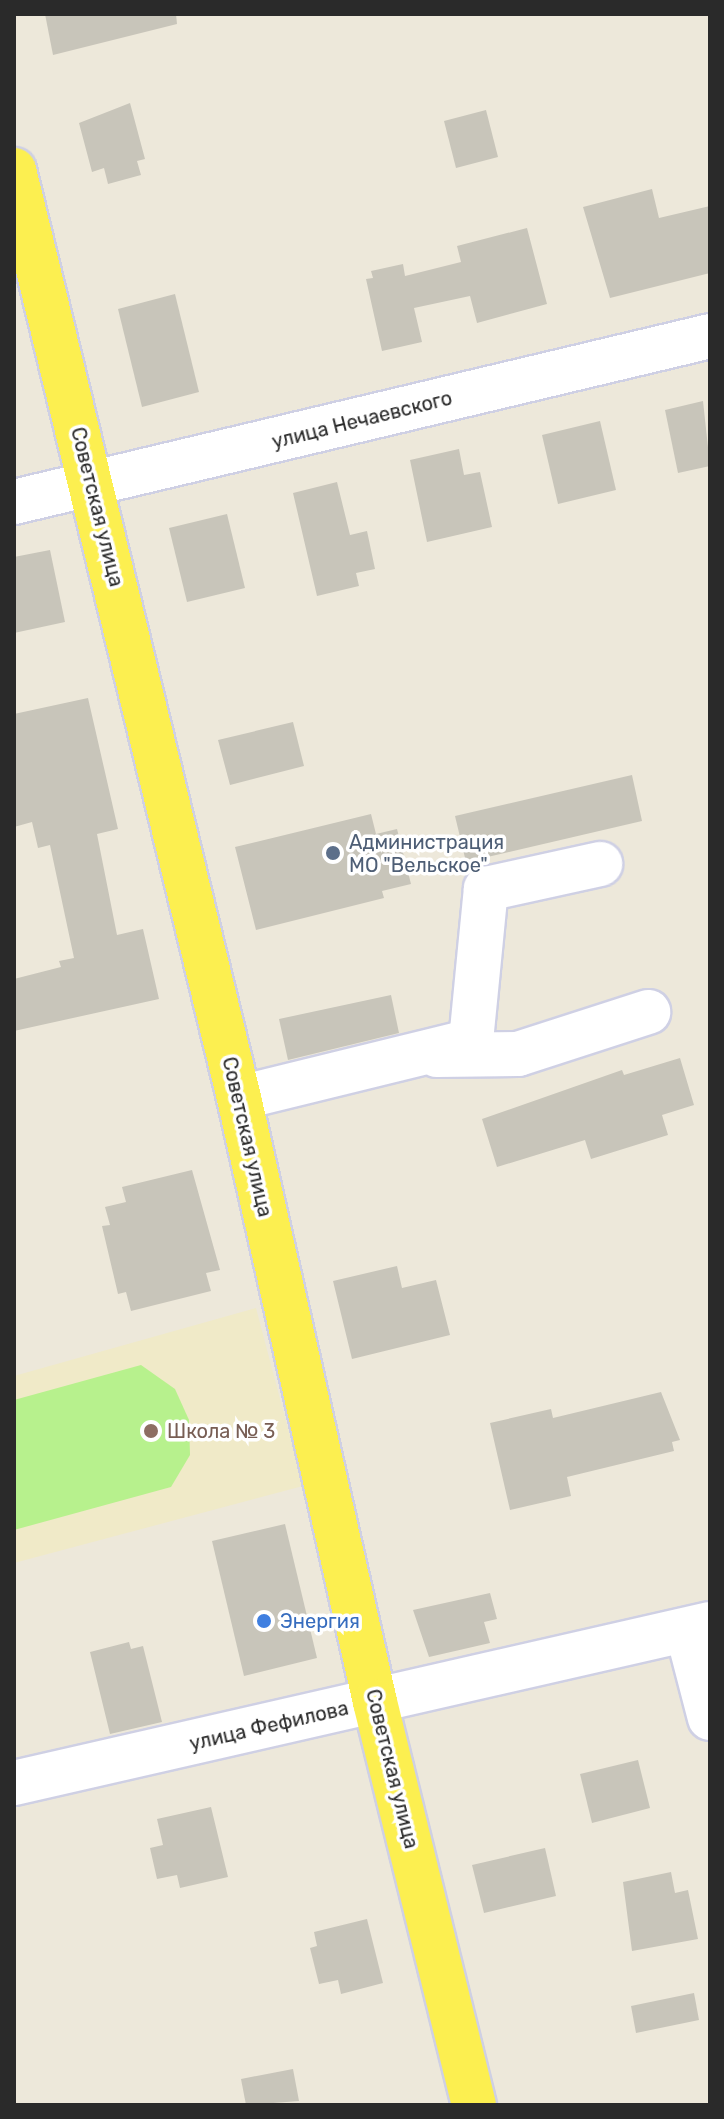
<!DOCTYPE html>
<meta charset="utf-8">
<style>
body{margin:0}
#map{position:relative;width:724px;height:2119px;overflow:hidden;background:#ede8da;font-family:Rubik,sans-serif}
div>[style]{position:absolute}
.education>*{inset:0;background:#f0eac8}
.pitch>*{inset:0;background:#b7f18d}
.building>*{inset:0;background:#c8c5ba}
.roads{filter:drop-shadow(2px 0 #cfd0e4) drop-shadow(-2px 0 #cfd0e4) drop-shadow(0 2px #cfd0e4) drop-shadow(0 -2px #cfd0e4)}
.minor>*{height:44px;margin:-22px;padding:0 22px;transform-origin:22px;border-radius:22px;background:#fff}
.major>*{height:44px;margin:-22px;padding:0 22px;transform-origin:22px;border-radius:22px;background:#fcef50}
.dots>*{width:22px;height:22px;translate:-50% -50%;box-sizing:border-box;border:4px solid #fff;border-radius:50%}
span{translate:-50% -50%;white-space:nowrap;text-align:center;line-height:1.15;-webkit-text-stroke:7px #fff;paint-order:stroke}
.street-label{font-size:20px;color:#2a2a2a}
.service-label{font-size:20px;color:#4e5e75}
.left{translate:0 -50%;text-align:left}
.education-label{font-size:20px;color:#785e54}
.shop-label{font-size:20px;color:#366cbe}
.frame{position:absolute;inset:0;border:16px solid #2a2a2a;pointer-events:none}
</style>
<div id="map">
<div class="education">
<i style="clip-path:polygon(256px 1308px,303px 1486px,14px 1563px,14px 1376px)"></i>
</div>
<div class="pitch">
<i style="clip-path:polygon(141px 1365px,175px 1389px,189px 1420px,190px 1455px,171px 1487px,14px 1530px,14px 1400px)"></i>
</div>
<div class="building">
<i style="clip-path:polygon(45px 14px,176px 14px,177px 24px,53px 55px)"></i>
<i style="clip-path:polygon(130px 103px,145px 159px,137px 161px,141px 175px,108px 184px,104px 168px,92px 172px,79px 123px)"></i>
<i style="clip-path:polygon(486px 110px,498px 157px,456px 168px,444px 121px)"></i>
<i style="clip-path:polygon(652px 189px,659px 218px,710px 206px,710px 273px,610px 298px,583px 207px)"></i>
<i style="clip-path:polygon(527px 228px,547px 304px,477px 323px,470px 296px,414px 308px,422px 342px,382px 351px,366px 279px,373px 278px,371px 271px,403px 264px,405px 276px,461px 262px,457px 246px)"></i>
<i style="clip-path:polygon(175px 294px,199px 392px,142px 407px,118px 309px)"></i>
<i style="clip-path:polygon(703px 401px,710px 466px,678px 473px,665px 410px)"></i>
<i style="clip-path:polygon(600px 421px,616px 490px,558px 504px,542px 435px)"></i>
<i style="clip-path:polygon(459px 449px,464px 475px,480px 472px,492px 527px,427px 542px,410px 460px)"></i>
<i style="clip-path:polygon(337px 482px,350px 535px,367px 531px,375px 569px,356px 573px,359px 586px,317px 596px,293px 493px)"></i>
<i style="clip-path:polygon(227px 514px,245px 588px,187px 602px,169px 528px)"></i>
<i style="clip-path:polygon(50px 550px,65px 622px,14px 633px,14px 557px)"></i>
<i style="clip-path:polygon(88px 698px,118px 829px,97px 834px,117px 935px,143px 929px,159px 999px,14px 1031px,14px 979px,61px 967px,59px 961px,74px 958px,50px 845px,38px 848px,32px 822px,14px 827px,14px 714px)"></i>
<i style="clip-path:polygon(293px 722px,304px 766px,230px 785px,218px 740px)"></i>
<i style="clip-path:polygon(632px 775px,642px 821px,466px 862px,455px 816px)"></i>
<i style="clip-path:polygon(371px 814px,376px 834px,397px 829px,411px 884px,382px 891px,384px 898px,256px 930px,235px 847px)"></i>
<i style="clip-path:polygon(391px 995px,399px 1033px,288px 1060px,279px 1019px)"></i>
<i style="clip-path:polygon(680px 1058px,694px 1105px,662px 1115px,668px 1135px,591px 1159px,585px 1140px,497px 1167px,482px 1119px,622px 1070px,624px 1075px)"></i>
<i style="clip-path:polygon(192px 1170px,220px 1270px,206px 1273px,211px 1291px,131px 1311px,126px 1292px,118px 1294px,102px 1226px,110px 1225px,105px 1207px,126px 1202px,122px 1187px)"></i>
<i style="clip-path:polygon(397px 1266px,402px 1288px,436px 1280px,450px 1335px,352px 1359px,333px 1281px)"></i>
<i style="clip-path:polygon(661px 1392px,680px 1440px,672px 1442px,674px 1451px,567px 1477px,571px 1496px,510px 1510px,490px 1423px,551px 1409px,553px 1418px)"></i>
<i style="clip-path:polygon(285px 1524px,317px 1658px,244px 1676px,212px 1541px)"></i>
<i style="clip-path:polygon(490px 1593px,497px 1619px,484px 1622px,490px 1643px,429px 1657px,413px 1610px)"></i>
<i style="clip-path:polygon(129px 1642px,131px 1649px,143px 1646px,162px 1722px,110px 1734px,90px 1652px)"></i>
<i style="clip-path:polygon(638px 1760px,650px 1808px,592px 1823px,580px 1774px)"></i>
<i style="clip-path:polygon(211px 1807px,228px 1877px,180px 1888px,177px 1875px,157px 1879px,150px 1848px,163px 1845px,157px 1819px)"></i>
<i style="clip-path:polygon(545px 1848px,556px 1896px,484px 1913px,472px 1865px)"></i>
<i style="clip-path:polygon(671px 1872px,675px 1893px,688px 1890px,698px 1939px,632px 1951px,623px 1882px)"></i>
<i style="clip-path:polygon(367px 1919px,383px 1983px,341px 1994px,338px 1980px,319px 1984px,310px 1948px,317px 1946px,314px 1932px)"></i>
<i style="clip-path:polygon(694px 1993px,699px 2020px,636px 2033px,631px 2006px)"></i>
<i style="clip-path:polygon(293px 2069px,299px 2101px,246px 2105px,241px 2079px)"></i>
</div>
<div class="roads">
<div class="minor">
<i style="left:14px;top:502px;width:716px;rotate:-13.41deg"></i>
<i style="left:437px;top:1055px;width:81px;rotate:-0.7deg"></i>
<i style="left:518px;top:1054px;width:137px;rotate:-17.9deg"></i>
<i style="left:239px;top:1098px;width:239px;rotate:-13.8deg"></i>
<i style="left:471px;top:1041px;width:153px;rotate:-84.4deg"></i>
<i style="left:486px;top:889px;width:117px;rotate:-12.4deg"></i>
<i style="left:687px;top:1630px;width:91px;rotate:75.4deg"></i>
<i style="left:14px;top:1783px;width:714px;rotate:-12.87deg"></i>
</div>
<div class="major">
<i style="left:14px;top:170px;width:955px;rotate:76.37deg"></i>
<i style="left:239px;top:1098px;width:619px;rotate:77.31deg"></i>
<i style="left:375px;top:1702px;width:415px;rotate:76.2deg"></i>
</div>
</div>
<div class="dots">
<i style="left:333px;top:853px;background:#5c6f8a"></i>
<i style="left:151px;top:1431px;background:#8d6e63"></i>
<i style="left:264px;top:1621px;background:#3f7fe0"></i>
</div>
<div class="street-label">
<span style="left:362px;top:420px;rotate:-14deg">улица Нечаевского</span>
<span style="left:97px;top:507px;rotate:76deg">Советская улица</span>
<span style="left:247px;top:1137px;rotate:77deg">Советская улица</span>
<span style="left:269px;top:1726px;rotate:-13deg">улица Фефилова</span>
<span style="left:392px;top:1769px;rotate:76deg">Советская улица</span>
</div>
<div class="service-label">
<span class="left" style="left:349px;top:854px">Администрация<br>МО "Вельское"</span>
</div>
<div class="education-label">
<span class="left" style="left:167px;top:1431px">Школа № 3</span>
</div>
<div class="shop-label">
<span class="left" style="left:280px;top:1621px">Энергия</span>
</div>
<div class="frame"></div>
</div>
